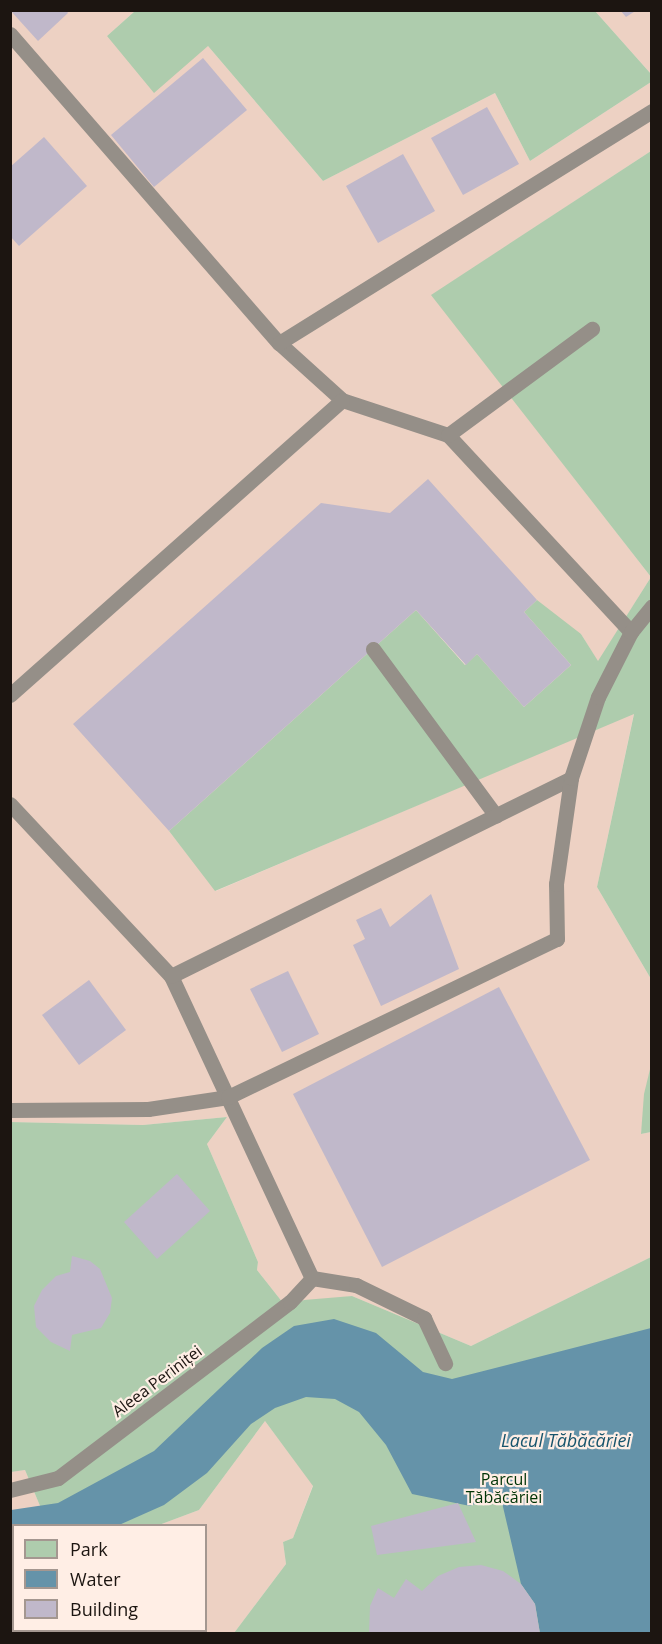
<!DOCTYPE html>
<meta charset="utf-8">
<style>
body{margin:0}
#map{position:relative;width:662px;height:1644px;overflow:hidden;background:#f5dfd5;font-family:"Open Sans",sans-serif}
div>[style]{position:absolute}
.built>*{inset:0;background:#edd1c3}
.green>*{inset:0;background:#aeccad}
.water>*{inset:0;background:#6593a9}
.building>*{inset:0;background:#c0b8ca}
.service>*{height:15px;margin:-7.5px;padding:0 7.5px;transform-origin:7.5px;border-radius:7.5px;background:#958f88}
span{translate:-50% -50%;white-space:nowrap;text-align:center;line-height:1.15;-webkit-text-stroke:4.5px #ffeee5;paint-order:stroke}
.street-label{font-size:16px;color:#1c1511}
.park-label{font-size:16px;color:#003406}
.water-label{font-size:18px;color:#18546c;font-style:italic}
.frame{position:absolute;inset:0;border:12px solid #1c1511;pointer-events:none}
.legend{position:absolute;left:12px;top:1524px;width:195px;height:108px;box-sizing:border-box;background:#ffeee5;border:2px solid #a49790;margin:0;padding:8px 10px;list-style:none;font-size:18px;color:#1c1511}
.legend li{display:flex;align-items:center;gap:12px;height:30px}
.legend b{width:30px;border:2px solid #a49790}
</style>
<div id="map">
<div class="built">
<i style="clip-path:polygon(11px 11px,135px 11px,107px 36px,208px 46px,323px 181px,495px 93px,530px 161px,651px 82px,651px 151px,432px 295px,651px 577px,598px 662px,581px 634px,524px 612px,571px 665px,524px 707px,477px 655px,466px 665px,416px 610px,169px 831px,216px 891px,634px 713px,597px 887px,651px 979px,651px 1065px,641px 1134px,651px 1132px,651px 1257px,471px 1346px,352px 1296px,287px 1308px,257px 1270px,258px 1262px,207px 1144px,227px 1117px,143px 1125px,11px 1122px)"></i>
<i style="clip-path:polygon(595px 11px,651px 11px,651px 74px)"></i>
<i style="clip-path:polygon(265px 1421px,313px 1485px,293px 1538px,283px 1542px,286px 1564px,234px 1633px,11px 1634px,10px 1472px,25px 1470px,48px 1525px,14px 1526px,14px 1630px,206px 1630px,206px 1526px,159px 1525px,199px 1510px)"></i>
</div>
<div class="green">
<i style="clip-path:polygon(135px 11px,595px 11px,651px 74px,651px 82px,530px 161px,495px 93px,323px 181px,208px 46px,154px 93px,107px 36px)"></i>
<i style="clip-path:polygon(651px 151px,651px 979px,597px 887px,634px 714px,215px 891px,169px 831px,416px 610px,465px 665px,477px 654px,524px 707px,571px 665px,524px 612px,537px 600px,581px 634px,598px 661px,651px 577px,431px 295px)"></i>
<i style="clip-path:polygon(651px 1065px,651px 1132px,641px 1134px,644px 1094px)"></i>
<i style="clip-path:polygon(227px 1117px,207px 1144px,258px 1262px,257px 1270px,287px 1308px,304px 1300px,352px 1296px,471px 1346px,651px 1257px,651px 1633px,234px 1633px,286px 1564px,283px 1542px,293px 1538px,313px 1486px,265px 1421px,199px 1510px,159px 1525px,48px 1525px,25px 1470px,11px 1472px,10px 1122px,143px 1125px)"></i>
</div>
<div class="water">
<i style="clip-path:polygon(334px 1319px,376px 1333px,423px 1372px,452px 1379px,651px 1328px,651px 1633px,540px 1633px,535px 1604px,521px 1584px,500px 1494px,470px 1506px,412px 1494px,386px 1445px,359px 1412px,335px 1399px,306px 1397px,275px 1408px,251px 1424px,207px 1473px,164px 1505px,119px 1525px,14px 1526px,11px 1552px,11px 1510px,58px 1503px,154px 1451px,262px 1348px,294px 1326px)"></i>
</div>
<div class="building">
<i style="clip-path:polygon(10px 10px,66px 10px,68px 13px,38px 41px)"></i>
<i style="clip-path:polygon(620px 10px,637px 10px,626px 17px)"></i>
<i style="clip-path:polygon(203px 58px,247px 110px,154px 187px,111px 135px)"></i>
<i style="clip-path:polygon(487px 107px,519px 164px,463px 195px,431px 138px)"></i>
<i style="clip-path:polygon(44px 137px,87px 186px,19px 246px,10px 236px,10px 167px)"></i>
<i style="clip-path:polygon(403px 154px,435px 211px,378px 243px,346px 186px)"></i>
<i style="clip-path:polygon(428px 479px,537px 600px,524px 612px,571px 665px,524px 707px,477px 654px,466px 665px,416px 610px,169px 831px,73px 724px,321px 503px,390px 513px)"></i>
<i style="clip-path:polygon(431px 894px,459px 969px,381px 1006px,353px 945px,365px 939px,356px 920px,381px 908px,390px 927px)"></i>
<i style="clip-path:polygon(288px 971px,319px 1034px,282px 1052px,250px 989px)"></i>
<i style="clip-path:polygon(89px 980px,126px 1030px,79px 1065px,42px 1015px)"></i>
<i style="clip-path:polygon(499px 987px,590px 1160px,382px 1267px,293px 1094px)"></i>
<i style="clip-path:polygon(177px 1174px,210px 1211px,157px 1259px,124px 1222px)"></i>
<i style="clip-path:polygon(72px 1256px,90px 1261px,100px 1269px,112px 1298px,110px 1313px,101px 1328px,72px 1335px,70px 1351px,51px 1342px,36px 1327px,34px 1306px,42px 1290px,56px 1276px,70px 1272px)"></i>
<i style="clip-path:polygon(458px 1503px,476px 1542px,377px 1555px,371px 1526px)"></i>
<i style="clip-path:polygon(481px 1565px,503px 1571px,521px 1584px,535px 1604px,540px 1634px,369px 1634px,370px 1606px,378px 1588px,394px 1598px,406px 1579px,422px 1591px,438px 1576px,459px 1567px)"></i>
<i style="clip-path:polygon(10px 1593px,14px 1593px,14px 1630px,99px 1634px,10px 1634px)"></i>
</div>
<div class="service">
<i style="left:10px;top:34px;width:410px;rotate:49deg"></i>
<i style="left:279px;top:343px;width:85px;rotate:42.1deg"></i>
<i style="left:342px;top:400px;width:112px;rotate:18.3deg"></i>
<i style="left:448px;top:435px;width:269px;rotate:47.1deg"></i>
<i style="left:279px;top:343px;width:439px;rotate:-31.9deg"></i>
<i style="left:448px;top:435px;width:179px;rotate:-36.4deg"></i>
<i style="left:373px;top:649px;width:207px;rotate:53.6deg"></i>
<i style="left:10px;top:695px;width:444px;rotate:-41.6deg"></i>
<i style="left:10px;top:804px;width:236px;rotate:46.9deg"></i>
<i style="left:171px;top:976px;width:333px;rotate:65deg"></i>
<i style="left:312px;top:1278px;width:45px;rotate:9deg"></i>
<i style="left:356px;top:1285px;width:76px;rotate:25.9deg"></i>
<i style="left:424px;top:1318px;width:50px;rotate:65deg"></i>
<i style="left:171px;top:976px;width:446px;rotate:-26.3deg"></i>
<i style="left:10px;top:1110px;width:138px;rotate:-0.4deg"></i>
<i style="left:148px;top:1109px;width:81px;rotate:-8.5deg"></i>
<i style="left:228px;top:1097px;width:365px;rotate:-25.7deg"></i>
<i style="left:557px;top:939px;width:55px;rotate:-91deg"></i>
<i style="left:556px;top:884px;width:107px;rotate:-81.9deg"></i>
<i style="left:571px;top:778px;width:85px;rotate:-71.6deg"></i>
<i style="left:598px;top:697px;width:73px;rotate:-63.1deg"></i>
<i style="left:631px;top:632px;width:33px;rotate:-51deg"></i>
<i style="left:10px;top:1490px;width:49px;rotate:-14deg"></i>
<i style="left:58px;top:1478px;width:291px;rotate:-37.2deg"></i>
<i style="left:290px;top:1302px;width:33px;rotate:-47deg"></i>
<i style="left:10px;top:1572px;width:4px;rotate:-14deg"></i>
<i style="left:144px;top:1630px;width:6px;rotate:45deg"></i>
</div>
<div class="street-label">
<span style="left:157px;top:1381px;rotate:-37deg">Aleea Periniței</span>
</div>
<div class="park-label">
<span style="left:504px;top:1488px">Parcul<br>Tăbăcăriei</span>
</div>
<div class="water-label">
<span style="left:566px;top:1440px">Lacul Tăbăcăriei</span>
</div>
<div class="frame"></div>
<ul class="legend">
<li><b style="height:16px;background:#aeccad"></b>Park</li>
<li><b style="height:16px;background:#6593a9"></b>Water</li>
<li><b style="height:16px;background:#c0b8ca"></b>Building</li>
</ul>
</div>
